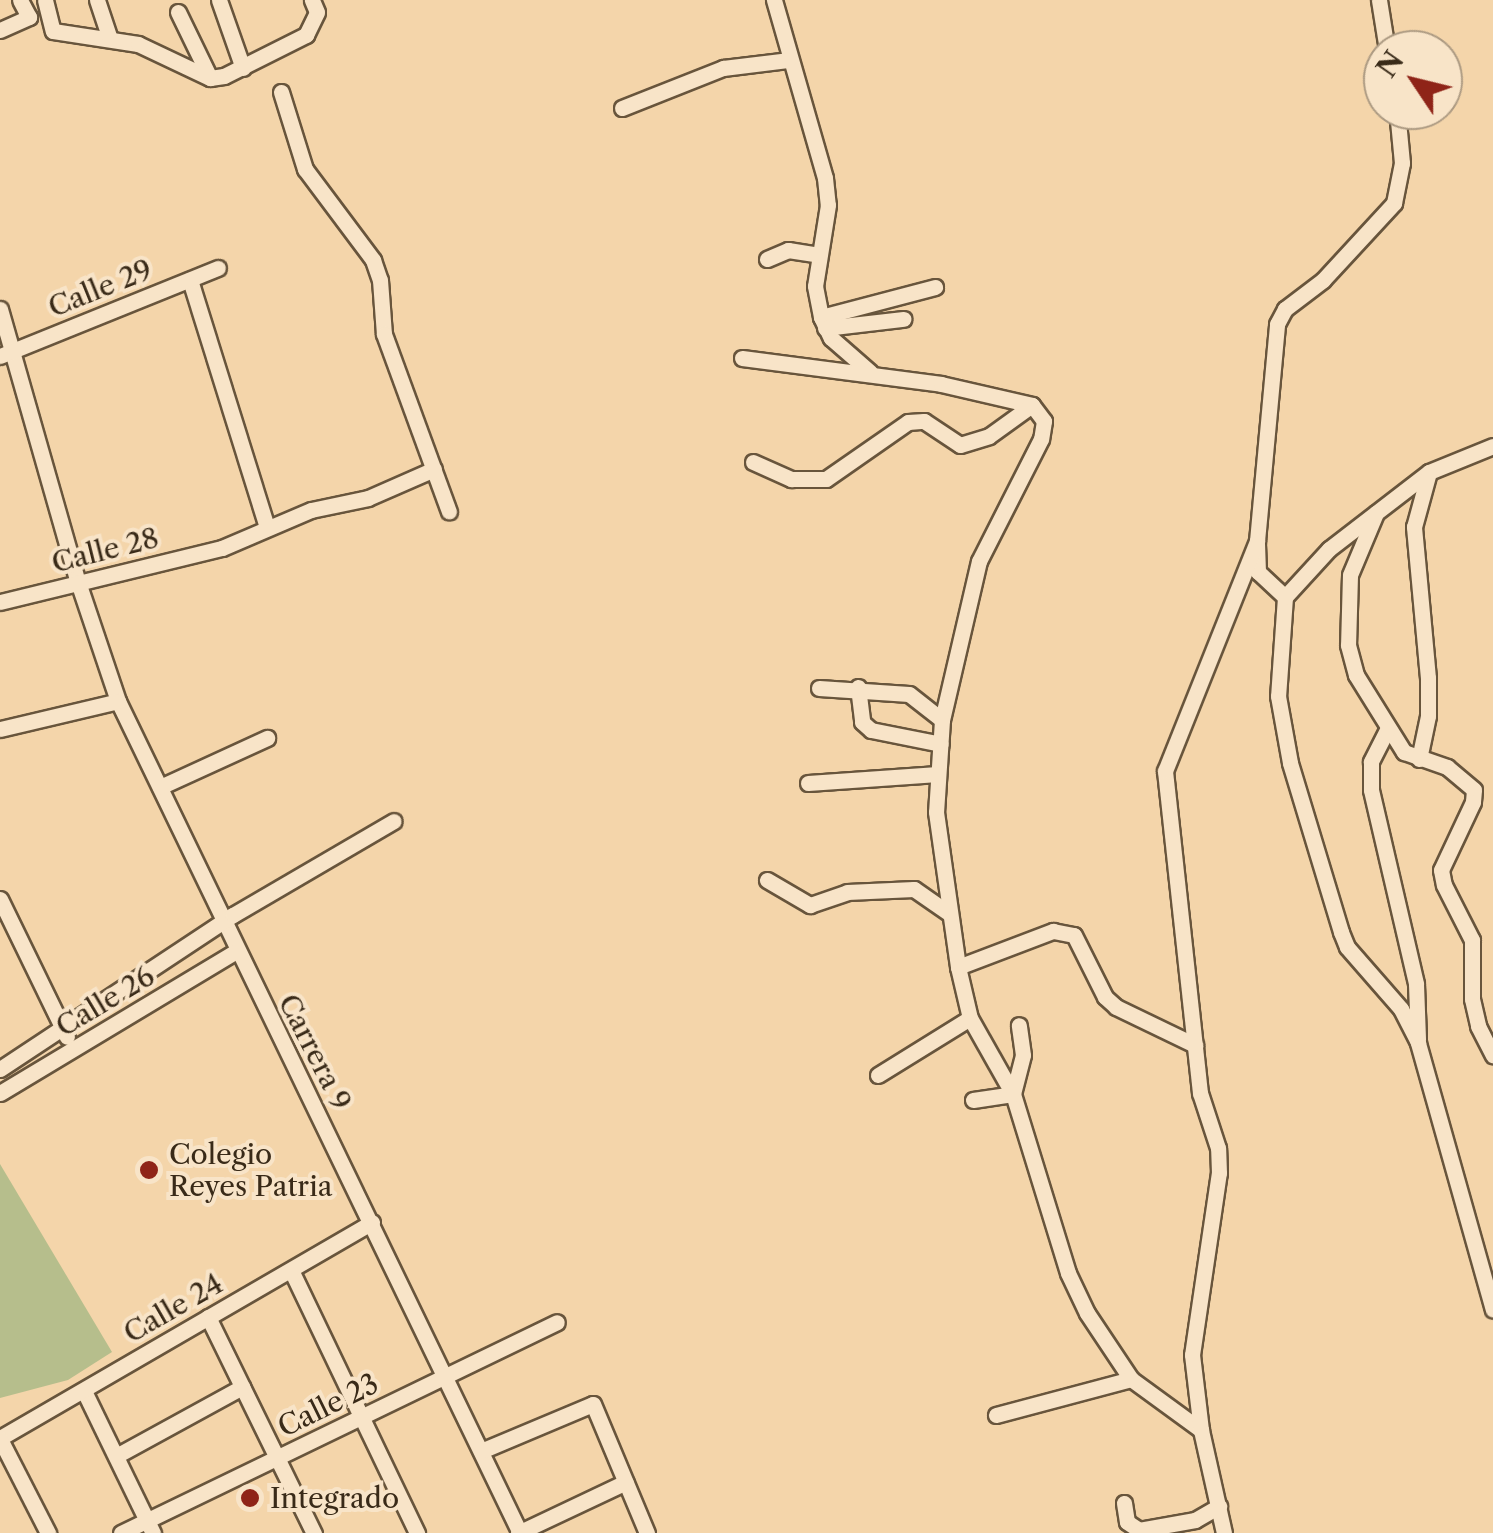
<!DOCTYPE html>
<style>
body{margin:0}
#map{position:relative;width:1493px;height:1533px;overflow:hidden;background:#f4d5aa;font-family:"Libre Caslon Text",serif}
div>[style]{position:absolute}
.green>*{inset:0;background:#b6be8c}
.roads{filter:drop-shadow(2px 0 #68553c) drop-shadow(-2px 0 #68553c) drop-shadow(0 2px #68553c) drop-shadow(0 -2px #68553c)}
.minor>*{height:15px;margin:-7.5px;padding:0 7.5px;transform-origin:7.5px;border-radius:7.5px;background:#f8e4c8}
.dots>*{width:28px;height:28px;translate:-50% -50%;box-sizing:border-box;border:5px solid #f8e4c8;border-radius:50%}
span{translate:-50% -50%;white-space:nowrap;text-align:center;line-height:1.15;-webkit-text-stroke:8px #f8e4c8;paint-order:stroke}
.street-label{font-size:28px;color:#392a18}
.poi-label{font-size:28px;color:#392a18}
.left{translate:0 -50%;text-align:left}
.north{position:absolute;left:1363px;top:30px;width:100px;height:100px;box-sizing:border-box;background:#f8e4c8;border:2px solid #ac9a82;border-radius:50%;rotate:305deg;font-size:28px;font-weight:700;line-height:40px;text-align:center;color:#392a18}
.north::after{content:'';display:block;margin:auto;width:35px;height:45px;background:#8f2418;clip-path:polygon(50% 0,100% 100%,50% 72%,0 100%)}
</style>
<div id="map">
<div class="green">
<i style="clip-path:polygon(0 1164px,112px 1352px,68px 1380px,0 1398px)"></i>
</div>
<div class="roads">
<div class="minor">
<i style="left:45px;top:0;width:32px;rotate:76deg"></i>
<i style="left:53px;top:31px;width:86px;rotate:8.7deg"></i>
<i style="left:138px;top:44px;width:80px;rotate:25.3deg"></i>
<i style="left:210px;top:78px;width:14px;rotate:-8deg"></i>
<i style="left:224px;top:76px;width:92px;rotate:-26.6deg"></i>
<i style="left:306px;top:35px;width:25px;rotate:-64deg"></i>
<i style="left:317px;top:12px;width:13px;rotate:-113deg"></i>
<i style="left:97px;top:0;width:41px;rotate:71.6deg"></i>
<i style="left:219px;top:0;width:72px;rotate:70.6deg"></i>
<i style="left:774px;top:0;width:185px;rotate:74deg"></i>
<i style="left:825px;top:178px;width:27px;rotate:84deg"></i>
<i style="left:828px;top:205px;width:82px;rotate:99.1deg"></i>
<i style="left:815px;top:286px;width:32px;rotate:79deg"></i>
<i style="left:821px;top:317px;width:23px;rotate:65deg"></i>
<i style="left:831px;top:338px;width:52px;rotate:41.1deg"></i>
<i style="left:1379px;top:0;width:51px;rotate:80.9deg"></i>
<i style="left:178px;top:12px;width:73px;rotate:64.1deg"></i>
<i style="left:0;top:30px;width:32px;rotate:-24deg"></i>
<i style="left:29px;top:17px;width:19px;rotate:-118deg"></i>
<i style="left:281px;top:92px;width:81px;rotate:72.7deg"></i>
<i style="left:305px;top:169px;width:114px;rotate:53.2deg"></i>
<i style="left:373px;top:260px;width:21px;rotate:71deg"></i>
<i style="left:380px;top:280px;width:54px;rotate:85.8deg"></i>
<i style="left:384px;top:334px;width:189px;rotate:69.9deg"></i>
<i style="left:622px;top:108px;width:109px;rotate:-21.6deg"></i>
<i style="left:723px;top:68px;width:65px;rotate:-7deg"></i>
<i style="left:767px;top:259px;width:23px;rotate:-23deg"></i>
<i style="left:788px;top:250px;width:30px;rotate:9deg"></i>
<i style="left:190px;top:280px;width:259px;rotate:72.7deg"></i>
<i style="left:0;top:309px;width:284px;rotate:74.1deg"></i>
<i style="left:78px;top:582px;width:126px;rotate:71.4deg"></i>
<i style="left:118px;top:701px;width:924px;rotate:64.21deg"></i>
<i style="left:821px;top:317px;width:118px;rotate:-14.7deg"></i>
<i style="left:825px;top:328px;width:79px;rotate:-6.6deg"></i>
<i style="left:0;top:356px;width:235px;rotate:-22deg"></i>
<i style="left:742px;top:358px;width:201px;rotate:7.4deg"></i>
<i style="left:941px;top:384px;width:93px;rotate:13deg"></i>
<i style="left:1032px;top:405px;width:20px;rotate:53deg"></i>
<i style="left:1044px;top:421px;width:18px;rotate:99deg"></i>
<i style="left:1041px;top:439px;width:137px;rotate:116.9deg"></i>
<i style="left:979px;top:561px;width:163px;rotate:103.1deg"></i>
<i style="left:942px;top:720px;width:92px;rotate:93.7deg"></i>
<i style="left:936px;top:812px;width:157px;rotate:81.9deg"></i>
<i style="left:958px;top:967px;width:52px;rotate:76.8deg"></i>
<i style="left:970px;top:1018px;width:87px;rotate:60.5deg"></i>
<i style="left:1013px;top:1094px;width:187px;rotate:72.9deg"></i>
<i style="left:1068px;top:1273px;width:44px;rotate:64.6deg"></i>
<i style="left:1087px;top:1313px;width:79px;rotate:56.3deg"></i>
<i style="left:1131px;top:1379px;width:87px;rotate:36.1deg"></i>
<i style="left:1493px;top:446px;width:69px;rotate:157.9deg"></i>
<i style="left:1429px;top:472px;width:126px;rotate:142.4deg"></i>
<i style="left:1329px;top:549px;width:65px;rotate:132.5deg"></i>
<i style="left:1285px;top:597px;width:99px;rotate:94deg"></i>
<i style="left:1278px;top:696px;width:68px;rotate:79.8deg"></i>
<i style="left:1290px;top:763px;width:177px;rotate:73.2deg"></i>
<i style="left:1341px;top:932px;width:16px;rotate:68deg"></i>
<i style="left:1347px;top:947px;width:82px;rotate:48.9deg"></i>
<i style="left:1401px;top:1009px;width:38px;rotate:63deg"></i>
<i style="left:1418px;top:1043px;width:277px;rotate:74.3deg"></i>
<i style="left:753px;top:462px;width:42px;rotate:24.1deg"></i>
<i style="left:791px;top:479px;width:35px"></i>
<i style="left:826px;top:479px;width:100px;rotate:-34.8deg"></i>
<i style="left:908px;top:422px;width:16px;rotate:-4deg"></i>
<i style="left:924px;top:421px;width:43px;rotate:33.7deg"></i>
<i style="left:960px;top:445px;width:30px;rotate:-17deg"></i>
<i style="left:989px;top:436px;width:53px;rotate:-35.8deg"></i>
<i style="left:1376px;top:513px;width:67px;rotate:112.8deg"></i>
<i style="left:1350px;top:575px;width:70px;rotate:91.6deg"></i>
<i style="left:1348px;top:645px;width:31px;rotate:75deg"></i>
<i style="left:1356px;top:675px;width:91px;rotate:58.1deg"></i>
<i style="left:1404px;top:752px;width:46px;rotate:19.2deg"></i>
<i style="left:1447px;top:767px;width:35px;rotate:40deg"></i>
<i style="left:1474px;top:790px;width:12px;rotate:95deg"></i>
<i style="left:1473px;top:802px;width:75px;rotate:115.2deg"></i>
<i style="left:1441px;top:870px;width:15px;rotate:79deg"></i>
<i style="left:1444px;top:885px;width:62px;rotate:63deg"></i>
<i style="left:1472px;top:940px;width:59px;rotate:90deg"></i>
<i style="left:1472px;top:999px;width:28px;rotate:77deg"></i>
<i style="left:1478px;top:1026px;width:33px;rotate:63deg"></i>
<i style="left:1285px;top:597px;width:37px;rotate:-137deg"></i>
<i style="left:1258px;top:572px;width:31px;rotate:-92deg"></i>
<i style="left:1257px;top:541px;width:218px;rotate:-84.7deg"></i>
<i style="left:1277px;top:324px;width:17px;rotate:-62deg"></i>
<i style="left:1285px;top:309px;width:48px;rotate:-37.3deg"></i>
<i style="left:1323px;top:280px;width:105px;rotate:-47.3deg"></i>
<i style="left:1394px;top:203px;width:41px;rotate:-78.7deg"></i>
<i style="left:1402px;top:163px;width:53px;rotate:-95.4deg"></i>
<i style="left:0;top:602px;width:228px;rotate:-13.7deg"></i>
<i style="left:222px;top:548px;width:97px;rotate:-23.1deg"></i>
<i style="left:311px;top:510px;width:58px;rotate:-11.9deg"></i>
<i style="left:368px;top:498px;width:72px;rotate:-23.7deg"></i>
<i style="left:858px;top:687px;width:35px;rotate:83deg"></i>
<i style="left:862px;top:722px;width:12px;rotate:42deg"></i>
<i style="left:871px;top:730px;width:71px;rotate:11.3deg"></i>
<i style="left:819px;top:688px;width:90px;rotate:3.8deg"></i>
<i style="left:909px;top:694px;width:42px;rotate:38.2deg"></i>
<i style="left:1388px;top:728px;width:38px;rotate:117deg"></i>
<i style="left:1371px;top:762px;width:28px;rotate:90deg"></i>
<i style="left:1371px;top:790px;width:199px;rotate:76.9deg"></i>
<i style="left:1416px;top:984px;width:55px;rotate:87.9deg"></i>
<i style="left:0;top:729px;width:121px;rotate:-13.3deg"></i>
<i style="left:1419px;top:759px;width:44px;rotate:-78.2deg"></i>
<i style="left:1428px;top:716px;width:38px;rotate:-90deg"></i>
<i style="left:1428px;top:678px;width:152px;rotate:-95.3deg"></i>
<i style="left:1414px;top:527px;width:57px;rotate:-74.7deg"></i>
<i style="left:808px;top:783px;width:130px;rotate:-4deg"></i>
<i style="left:160px;top:787px;width:118px;rotate:-24.6deg"></i>
<i style="left:767px;top:880px;width:50px;rotate:30.2deg"></i>
<i style="left:810px;top:905px;width:39px;rotate:-19deg"></i>
<i style="left:847px;top:892px;width:67px;rotate:-2.6deg"></i>
<i style="left:914px;top:889px;width:44px;rotate:34.8deg"></i>
<i style="left:0;top:899px;width:153px;rotate:64.1deg"></i>
<i style="left:958px;top:967px;width:102px;rotate:-20.8deg"></i>
<i style="left:1053px;top:931px;width:21px;rotate:11deg"></i>
<i style="left:1074px;top:935px;width:69px;rotate:63.4deg"></i>
<i style="left:1105px;top:997px;width:15px;rotate:42deg"></i>
<i style="left:1116px;top:1007px;width:88px;rotate:25.7deg"></i>
<i style="left:0;top:1069px;width:279px;rotate:-33.5deg"></i>
<i style="left:233px;top:915px;width:186px;rotate:-30.3deg"></i>
<i style="left:878px;top:1075px;width:108px;rotate:-31.8deg"></i>
<i style="left:0;top:1093px;width:275px;rotate:-31deg"></i>
<i style="left:973px;top:1100px;width:40px;rotate:-8.5deg"></i>
<i style="left:1013px;top:1094px;width:40px;rotate:-75.6deg"></i>
<i style="left:1023px;top:1055px;width:30px;rotate:-98deg"></i>
<i style="left:291px;top:1270px;width:292px;rotate:64.4deg"></i>
<i style="left:208px;top:1317px;width:241px;rotate:63.9deg"></i>
<i style="left:84px;top:1391px;width:158px;rotate:64.1deg"></i>
<i style="left:996px;top:1415px;width:140px;rotate:-14.9deg"></i>
<i style="left:0;top:1438px;width:430px;rotate:-30.1deg"></i>
<i style="left:0;top:1439px;width:106px;rotate:62.9deg"></i>
<i style="left:481px;top:1451px;width:121px;rotate:-22.8deg"></i>
<i style="left:593px;top:1404px;width:140px;rotate:67.3deg"></i>
<i style="left:116px;top:1456px;width:144px;rotate:-28.7deg"></i>
<i style="left:1124px;top:1503px;width:19px;rotate:81deg"></i>
<i style="left:1127px;top:1522px;width:14px;rotate:34deg"></i>
<i style="left:1139px;top:1530px;width:57px;rotate:-10.1deg"></i>
<i style="left:1195px;top:1520px;width:28px;rotate:-30deg"></i>
<i style="left:121px;top:1533px;width:484px;rotate:-25.8deg"></i>
<i style="left:518px;top:1533px;width:119px;rotate:-25.3deg"></i>
<i style="left:1224px;top:1533px;width:106px;rotate:-102.6deg"></i>
<i style="left:1201px;top:1430px;width:76px;rotate:-96.8deg"></i>
<i style="left:1192px;top:1355px;width:184px;rotate:-81.6deg"></i>
<i style="left:1219px;top:1173px;width:25px;rotate:-92deg"></i>
<i style="left:1218px;top:1148px;width:58px;rotate:-108.1deg"></i>
<i style="left:1200px;top:1093px;width:324px;rotate:-96.2deg"></i>
<i style="left:1165px;top:771px;width:248px;rotate:-68.2deg"></i>
</div>
</div>
<div class="dots">
<i style="left:149px;top:1170px;background:#8f2418"></i>
<i style="left:250px;top:1498px;background:#8f2418"></i>
</div>
<div class="street-label">
<span style="left:100px;top:288px;rotate:-22deg">Calle 29</span>
<span style="left:105px;top:550px;rotate:-14deg">Calle 28</span>
<span style="left:105px;top:1001px;rotate:-31deg">Calle 26</span>
<span style="left:315px;top:1052px;rotate:63deg">Carrera 9</span>
<span style="left:173px;top:1308px;rotate:-30deg">Calle 24</span>
<span style="left:328px;top:1405px;rotate:-26deg">Calle 23</span>
</div>
<div class="poi-label">
<span class="left" style="left:169px;top:1170px">Colegio<br>Reyes Patria</span>
<span class="left" style="left:270px;top:1498px">Integrado</span>
</div>
<div class="north">N</div>
</div>
